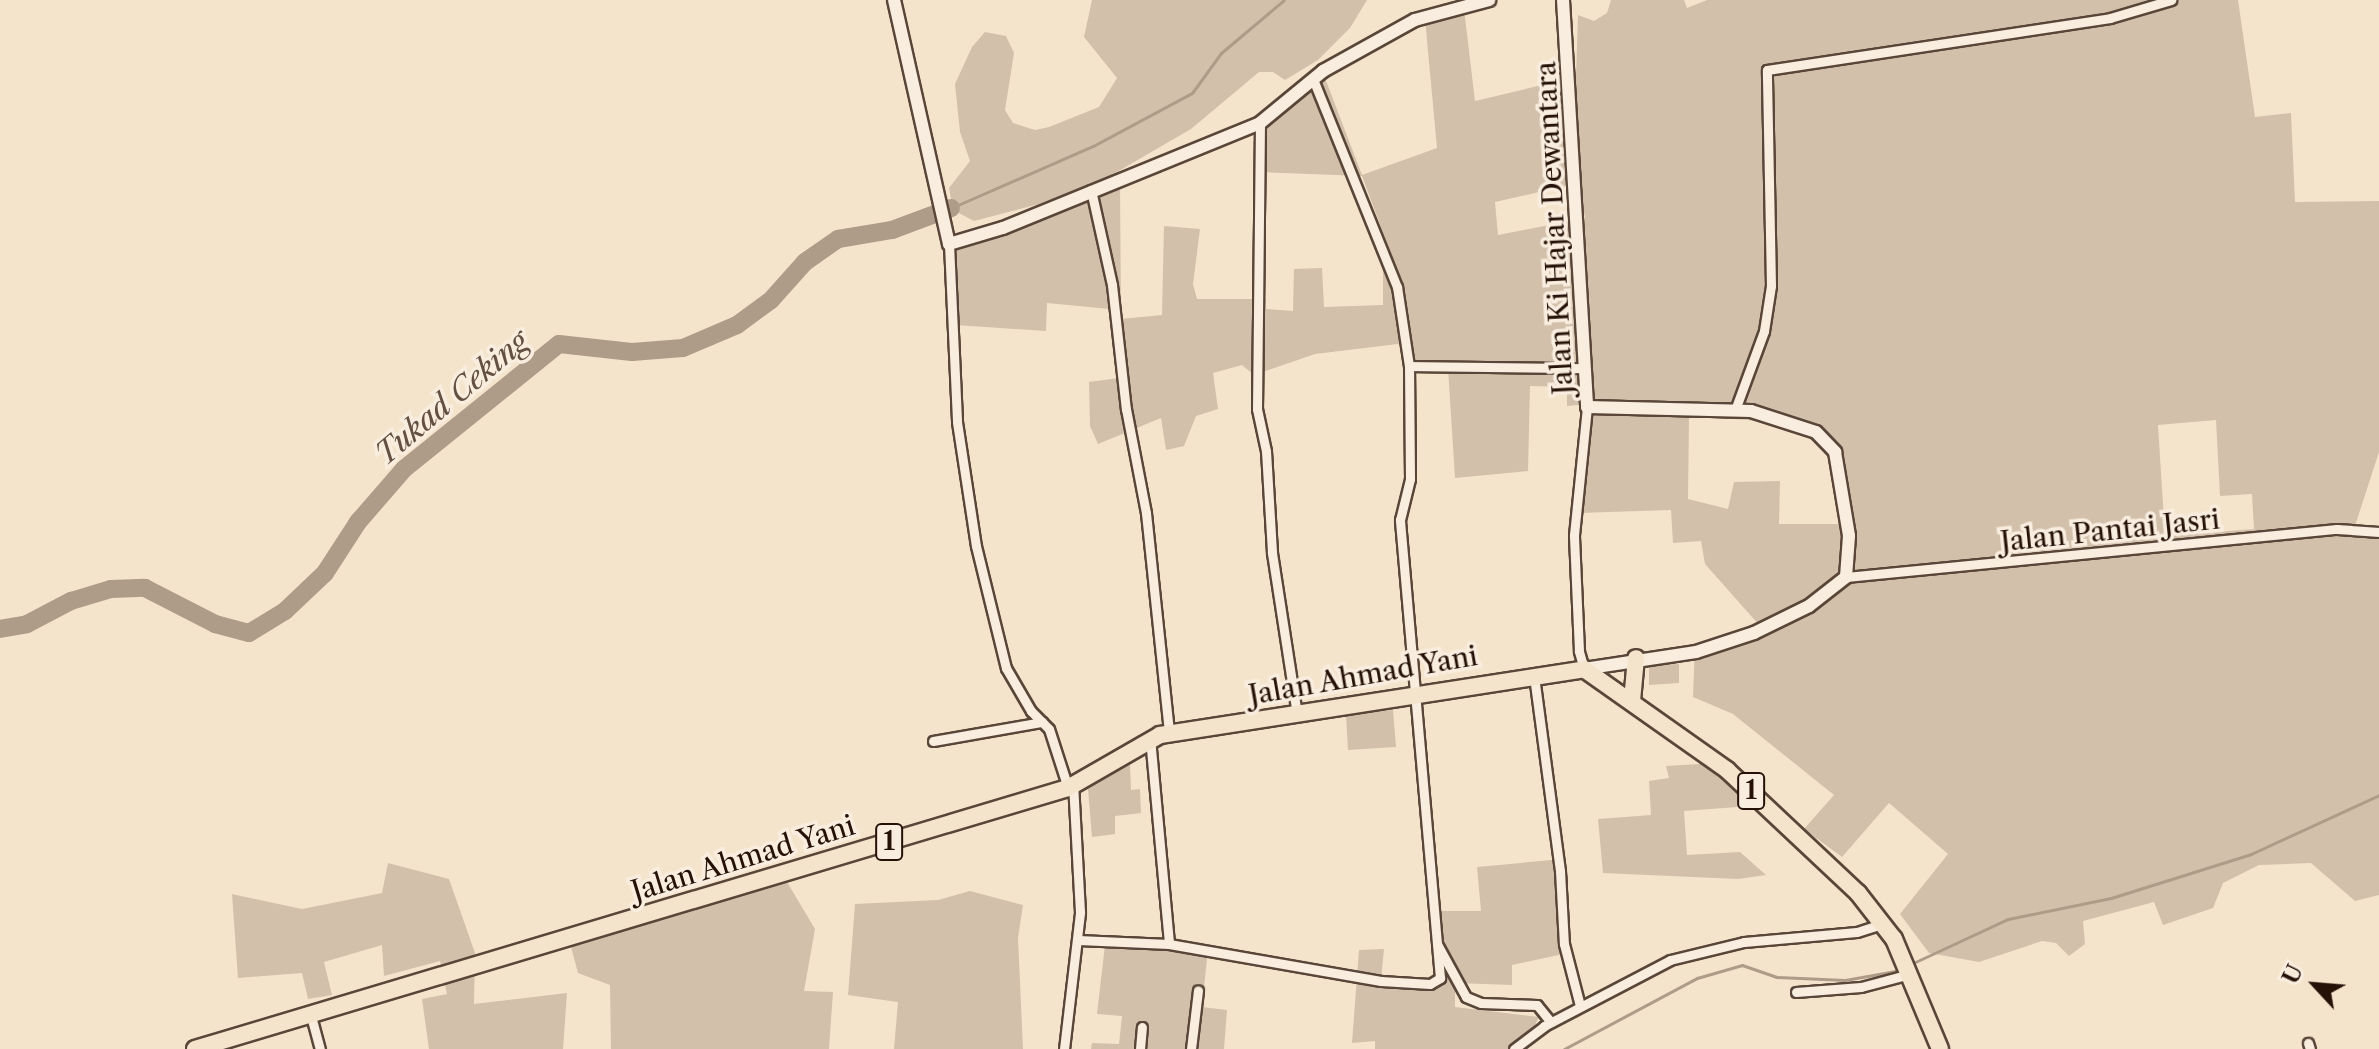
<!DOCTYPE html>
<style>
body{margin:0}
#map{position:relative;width:2379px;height:1049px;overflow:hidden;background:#f5e4cc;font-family:"Libre Caslon Text",serif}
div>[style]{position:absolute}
.green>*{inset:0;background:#d2c0ab}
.stream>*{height:3px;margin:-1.5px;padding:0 1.5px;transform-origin:1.5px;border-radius:1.5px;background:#ae9c89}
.river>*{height:18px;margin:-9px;padding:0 9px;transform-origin:9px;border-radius:9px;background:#ae9c89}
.roads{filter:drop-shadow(2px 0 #594638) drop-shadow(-2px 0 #594638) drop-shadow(0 2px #594638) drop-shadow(0 -2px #594638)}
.street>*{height:9px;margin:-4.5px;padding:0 4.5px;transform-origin:4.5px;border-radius:4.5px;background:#f8edde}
.secondary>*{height:12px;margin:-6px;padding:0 6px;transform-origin:6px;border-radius:6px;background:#f8edde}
.highway>*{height:16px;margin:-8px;padding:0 8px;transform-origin:8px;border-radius:8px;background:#f5e4cc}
span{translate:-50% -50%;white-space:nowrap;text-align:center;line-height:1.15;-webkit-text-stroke:7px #f8edde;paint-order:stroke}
.shield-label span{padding:2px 6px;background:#f8edde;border:2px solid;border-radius:6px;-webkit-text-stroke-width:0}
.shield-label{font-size:26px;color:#251107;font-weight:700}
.street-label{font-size:28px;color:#251107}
.water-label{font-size:30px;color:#635042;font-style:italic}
.north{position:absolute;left:2275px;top:945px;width:80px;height:80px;-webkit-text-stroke:6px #f8edde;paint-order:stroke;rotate:296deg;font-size:22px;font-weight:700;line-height:32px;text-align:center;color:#251107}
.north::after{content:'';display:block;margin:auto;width:28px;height:36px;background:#251107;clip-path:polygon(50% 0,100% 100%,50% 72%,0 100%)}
</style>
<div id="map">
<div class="green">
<i style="clip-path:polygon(1092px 0,1367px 0,1350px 28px,1318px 60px,1285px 80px,1273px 72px,1259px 72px,1191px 129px,1110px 176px,1039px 204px,974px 221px,953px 210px,949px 188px,970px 161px,960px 132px,955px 84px,972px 47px,985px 32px,1006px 36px,1014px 53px,1005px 110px,1013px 123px,1035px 130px,1049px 127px,1099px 107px,1117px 78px,1084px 37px)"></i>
<i style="clip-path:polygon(evenodd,1611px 0,1684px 0,1687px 8px,1707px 0,2238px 0,2255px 117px,2291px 113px,2295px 202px,2379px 201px,2379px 452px,2354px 529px,2379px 531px,2379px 895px,2355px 901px,2311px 863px,2259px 865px,2223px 883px,2213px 908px,2163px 925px,2154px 902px,2083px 921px,2085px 944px,2069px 956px,2056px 943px,2042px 941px,1979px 962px,1929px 953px,1900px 914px,1948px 854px,1889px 803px,1842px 857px,1804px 829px,1834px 795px,1733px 714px,1693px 697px,1695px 645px,1760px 626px,1705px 564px,1701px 541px,1673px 543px,1671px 510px,1579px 513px,1589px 404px,1567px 406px,1567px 387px,1530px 386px,1528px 471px,1455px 478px,1448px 368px,1407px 373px,1406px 343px,1315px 354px,1254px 375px,1242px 365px,1213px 373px,1218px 409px,1196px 416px,1184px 446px,1166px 450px,1161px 418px,1098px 444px,1090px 426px,1089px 382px,1119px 378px,1109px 309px,1047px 303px,1046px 331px,956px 325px,957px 245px,1120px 181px,1121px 319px,1162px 315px,1164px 226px,1200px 229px,1193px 284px,1197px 299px,1266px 299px,1266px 309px,1293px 311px,1294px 269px,1322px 268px,1324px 307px,1383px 305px,1383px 264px,1393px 259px,1362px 176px,1259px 172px,1259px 125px,1287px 111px,1325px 78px,1362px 175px,1437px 148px,1425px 19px,1464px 9px,1475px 101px,1576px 77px,1578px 15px,1594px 21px,1607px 13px,1611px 0,1579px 183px,1585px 218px,1498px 235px,1495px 202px,1579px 183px,1611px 0,1689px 416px,1776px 422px,1826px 440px,1845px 524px,1779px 524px,1780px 481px,1734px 482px,1728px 509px,1688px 499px,1689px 416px,1611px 0,2216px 420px,2220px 496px,2252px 494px,2254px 529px,2165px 536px,2158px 425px,2216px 420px)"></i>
<i style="clip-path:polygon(1679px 664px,1679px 683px,1649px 685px,1649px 665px)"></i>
<i style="clip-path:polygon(1393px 710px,1396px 747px,1348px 750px,1346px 715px)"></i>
<i style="clip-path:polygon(1716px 763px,1759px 794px,1751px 806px,1684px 811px,1687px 855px,1740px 852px,1766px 875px,1738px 879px,1603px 873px,1598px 819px,1651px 815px,1649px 781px,1669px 778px,1666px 766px)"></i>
<i style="clip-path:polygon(1130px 764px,1131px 790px,1140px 789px,1141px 813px,1115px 816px,1115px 834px,1092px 837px,1088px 789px)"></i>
<i style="clip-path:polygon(1562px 859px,1568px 877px,1563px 954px,1512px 965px,1512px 985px,1455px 983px,1455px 1007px,1539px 1017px,1523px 1049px,1375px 1049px,1375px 1041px,1352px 1043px,1359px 950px,1384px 949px,1381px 980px,1436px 981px,1432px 911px,1481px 911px,1477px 867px)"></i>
<i style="clip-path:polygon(388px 863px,449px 879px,475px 953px,474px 1004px,567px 993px,563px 1049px,429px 1049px,422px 999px,447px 994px,440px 961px,384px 976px,382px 945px,324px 962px,332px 995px,308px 999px,302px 973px,238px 978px,232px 894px,302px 909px,382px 893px)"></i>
<i style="clip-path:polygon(787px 882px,815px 929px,804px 991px,833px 992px,829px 1049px,611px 1049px,610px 985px,578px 973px,570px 943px)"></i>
<i style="clip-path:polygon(970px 891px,1023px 905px,1018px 938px,1023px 1049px,894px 1049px,898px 1002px,848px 995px,855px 904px,938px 900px)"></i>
<i style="clip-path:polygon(1106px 936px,1208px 949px,1202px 1007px,1227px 1010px,1224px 1049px,1091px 1049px,1092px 1043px,1119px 1044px,1122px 1016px,1097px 1014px)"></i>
</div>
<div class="stream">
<i style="left:951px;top:208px;width:155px;rotate:-23.6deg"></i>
<i style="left:1093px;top:146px;width:112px;rotate:-28.2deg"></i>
<i style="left:1192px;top:93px;width:49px;rotate:-54.1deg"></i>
<i style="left:1221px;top:53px;width:82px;rotate:-40.1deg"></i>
<i style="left:1911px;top:964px;width:107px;rotate:-24.9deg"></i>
<i style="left:2008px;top:919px;width:105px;rotate:-11.5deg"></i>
<i style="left:2111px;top:898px;width:147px;rotate:-17.4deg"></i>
<i style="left:2251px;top:854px;width:141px;rotate:-24.7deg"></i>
<i style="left:1564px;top:1049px;width:151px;rotate:-28.1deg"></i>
<i style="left:1697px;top:978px;width:47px;rotate:-16.1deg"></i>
<i style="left:1742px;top:965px;width:36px;rotate:19deg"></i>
<i style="left:1776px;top:977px;width:69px;rotate:2.5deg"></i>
<i style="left:1845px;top:980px;width:57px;rotate:-10.1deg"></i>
</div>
<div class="river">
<i style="left:0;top:629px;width:27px;rotate:-10deg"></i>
<i style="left:27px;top:624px;width:50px;rotate:-27.6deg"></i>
<i style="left:71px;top:601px;width:42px;rotate:-16.7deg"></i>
<i style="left:111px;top:589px;width:34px;rotate:-2deg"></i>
<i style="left:145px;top:588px;width:79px;rotate:27.2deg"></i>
<i style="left:215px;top:624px;width:35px;rotate:15deg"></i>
<i style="left:249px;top:633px;width:42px;rotate:-31.4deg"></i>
<i style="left:285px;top:611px;width:55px;rotate:-43.5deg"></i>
<i style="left:325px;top:573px;width:61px;rotate:-57.1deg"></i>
<i style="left:358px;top:522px;width:70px;rotate:-49deg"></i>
<i style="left:404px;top:469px;width:199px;rotate:-38.9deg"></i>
<i style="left:559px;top:344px;width:73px;rotate:6.3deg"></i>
<i style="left:632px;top:352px;width:51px;rotate:-4.5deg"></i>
<i style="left:683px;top:348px;width:59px;rotate:-23.1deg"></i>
<i style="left:737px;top:325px;width:42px;rotate:-36.3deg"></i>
<i style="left:771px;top:300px;width:51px;rotate:-48.2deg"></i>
<i style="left:805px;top:262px;width:40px;rotate:-34.9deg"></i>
<i style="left:838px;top:239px;width:55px;rotate:-9.5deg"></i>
<i style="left:892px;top:230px;width:63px;rotate:-20.4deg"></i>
</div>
<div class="roads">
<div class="street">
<i style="left:1260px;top:123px;width:286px;rotate:90.6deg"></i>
<i style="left:1257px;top:409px;width:43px;rotate:77.9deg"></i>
<i style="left:1266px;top:451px;width:102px;rotate:86.6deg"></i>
<i style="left:1272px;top:553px;width:163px;rotate:81.2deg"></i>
<i style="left:1091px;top:190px;width:97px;rotate:77.5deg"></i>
<i style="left:1112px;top:285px;width:125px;rotate:83.6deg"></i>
<i style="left:1126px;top:409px;width:106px;rotate:79.1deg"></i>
<i style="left:1146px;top:513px;width:221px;rotate:84deg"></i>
<i style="left:949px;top:244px;width:178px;rotate:87.4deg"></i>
<i style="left:957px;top:422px;width:125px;rotate:81.3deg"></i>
<i style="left:976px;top:546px;width:126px;rotate:76.2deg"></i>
<i style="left:1006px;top:668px;width:50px;rotate:59.8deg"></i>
<i style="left:1031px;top:711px;width:25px;rotate:45deg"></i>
<i style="left:1049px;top:729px;width:62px;rotate:72.1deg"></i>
<i style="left:1409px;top:366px;width:176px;rotate:0.7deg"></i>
<i style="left:1735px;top:410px;width:84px;rotate:-69.8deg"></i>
<i style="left:1764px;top:331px;width:46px;rotate:-81.2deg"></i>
<i style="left:1771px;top:286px;width:216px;rotate:-91.1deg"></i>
<i style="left:1767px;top:70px;width:347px;rotate:-8.6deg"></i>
<i style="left:2110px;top:18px;width:64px;rotate:-16.4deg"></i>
<i style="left:1846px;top:577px;width:493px;rotate:-5.6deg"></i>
<i style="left:2337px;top:529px;width:42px;rotate:4.1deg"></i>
<i style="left:1584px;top:669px;width:19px;rotate:-106deg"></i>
<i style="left:1579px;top:651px;width:116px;rotate:-92.5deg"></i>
<i style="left:1574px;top:535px;width:129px;rotate:-84.2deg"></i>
<i style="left:1534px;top:676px;width:197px;rotate:82.4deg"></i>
<i style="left:1560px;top:871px;width:73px;rotate:86.9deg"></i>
<i style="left:1564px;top:944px;width:64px;rotate:75.5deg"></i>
<i style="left:1150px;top:738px;width:207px;rotate:84.7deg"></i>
<i style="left:933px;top:741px;width:111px;rotate:-9.9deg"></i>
<i style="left:1078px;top:940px;width:91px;rotate:2.5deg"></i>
<i style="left:1169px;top:944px;width:215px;rotate:9.9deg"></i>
<i style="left:1381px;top:981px;width:49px;rotate:3.5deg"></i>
<i style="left:1430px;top:984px;width:12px;rotate:-31deg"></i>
<i style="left:1440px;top:978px;width:460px;rotate:-95deg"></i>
<i style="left:1400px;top:520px;width:42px;rotate:-76.3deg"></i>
<i style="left:1410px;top:479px;width:113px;rotate:-90.5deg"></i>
<i style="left:1409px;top:366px;width:80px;rotate:-98.6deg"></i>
<i style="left:1397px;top:287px;width:224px;rotate:-112deg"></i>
<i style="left:1437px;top:944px;width:60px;rotate:61.3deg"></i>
<i style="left:1466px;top:997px;width:16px;rotate:22deg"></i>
<i style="left:1481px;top:1003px;width:56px;rotate:2deg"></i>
<i style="left:1537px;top:1005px;width:22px;rotate:51deg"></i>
<i style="left:1796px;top:992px;width:65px;rotate:-4.4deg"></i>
<i style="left:1861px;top:987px;width:51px;rotate:-14.9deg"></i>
<i style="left:311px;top:1016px;width:34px;rotate:75deg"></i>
<i style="left:2308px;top:1043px;width:6px;rotate:72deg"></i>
<i style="left:1064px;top:1049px;width:138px;rotate:-83.3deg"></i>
<i style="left:1080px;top:912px;width:129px;rotate:-93.1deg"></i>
<i style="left:1140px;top:1049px;width:22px;rotate:-85deg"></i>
<i style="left:1191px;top:1049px;width:59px;rotate:-83.2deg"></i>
<i style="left:1514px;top:1049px;width:38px;rotate:-37deg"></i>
<i style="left:1544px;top:1026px;width:142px;rotate:-27.6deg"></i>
<i style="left:1670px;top:960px;width:76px;rotate:-13.7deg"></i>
<i style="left:1744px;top:942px;width:113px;rotate:-5.1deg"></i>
<i style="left:1857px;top:932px;width:28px;rotate:-18deg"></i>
</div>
<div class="secondary">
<i style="left:894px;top:0;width:250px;rotate:77.3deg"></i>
<i style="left:949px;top:244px;width:56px;rotate:-16.5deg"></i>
<i style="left:1003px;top:228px;width:278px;rotate:-22.2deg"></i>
<i style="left:1260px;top:123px;width:82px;rotate:-39.5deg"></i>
<i style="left:1323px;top:71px;width:105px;rotate:-29deg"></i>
<i style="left:1415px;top:20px;width:77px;rotate:-15.1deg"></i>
<i style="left:1563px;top:0;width:408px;rotate:86.6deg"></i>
<i style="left:1587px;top:407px;width:164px;rotate:1.4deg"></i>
<i style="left:1751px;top:411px;width:68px;rotate:17.9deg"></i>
<i style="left:1816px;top:432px;width:28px;rotate:46deg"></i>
<i style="left:1835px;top:452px;width:85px;rotate:80.5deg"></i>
<i style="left:1849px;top:536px;width:41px;rotate:94.2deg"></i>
<i style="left:1846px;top:577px;width:47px;rotate:141.9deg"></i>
<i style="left:1809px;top:606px;width:61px;rotate:153.9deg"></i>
<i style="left:1754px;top:633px;width:61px;rotate:161.9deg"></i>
<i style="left:1696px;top:652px;width:113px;rotate:171.4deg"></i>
</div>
<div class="highway">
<i style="left:1632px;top:701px;width:43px;rotate:-84.7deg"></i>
<i style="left:195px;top:1049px;width:911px;rotate:-16.65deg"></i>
<i style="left:1068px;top:788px;width:106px;rotate:-29.9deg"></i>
<i style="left:1160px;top:735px;width:429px;rotate:-8.8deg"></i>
<i style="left:1584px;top:669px;width:175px;rotate:35.2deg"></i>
<i style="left:1727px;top:770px;width:180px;rotate:43.2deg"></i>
<i style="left:1858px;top:893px;width:58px;rotate:52deg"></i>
<i style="left:1894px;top:939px;width:119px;rotate:67.3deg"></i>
</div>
</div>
<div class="shield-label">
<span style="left:1751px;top:791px">1</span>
<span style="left:889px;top:842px">1</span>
</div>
<div class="street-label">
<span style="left:1554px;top:228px;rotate:-93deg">Jalan Ki Hajar Dewantara</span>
<span style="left:2110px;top:530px;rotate:-6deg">Jalan Pantai Jasri</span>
<span style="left:1363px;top:675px;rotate:-10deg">Jalan Ahmad Yani</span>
<span style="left:743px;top:858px;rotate:-17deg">Jalan Ahmad Yani</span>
</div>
<div class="water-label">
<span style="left:452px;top:398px;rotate:-40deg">Tukad Ceking</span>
</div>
<div class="north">U</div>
</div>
